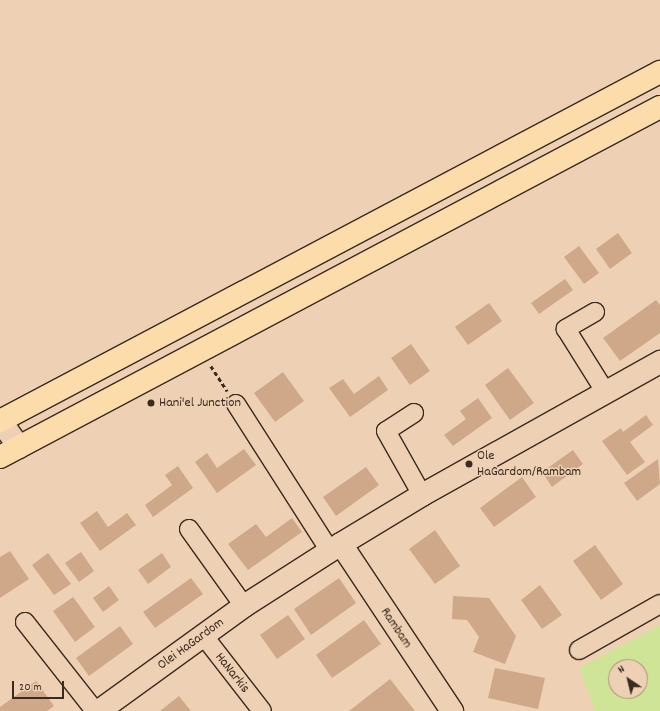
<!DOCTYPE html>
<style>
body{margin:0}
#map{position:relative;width:660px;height:711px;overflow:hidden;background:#eed1b4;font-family:Dekko,sans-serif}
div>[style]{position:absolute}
.green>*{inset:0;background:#d0e498}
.building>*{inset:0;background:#cfa88a}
.path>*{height:2.5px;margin-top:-1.25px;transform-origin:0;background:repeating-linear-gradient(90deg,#3b2a1e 0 4px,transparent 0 7px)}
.roads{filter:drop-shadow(1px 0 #3b2a1e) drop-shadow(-1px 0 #3b2a1e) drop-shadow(0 1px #3b2a1e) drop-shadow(0 -1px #3b2a1e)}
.street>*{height:18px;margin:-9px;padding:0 9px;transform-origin:9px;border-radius:9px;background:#eed1b4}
.secondary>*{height:22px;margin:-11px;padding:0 11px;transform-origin:11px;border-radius:11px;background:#eed1b4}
.highway>*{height:22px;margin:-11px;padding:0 11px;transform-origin:11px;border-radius:11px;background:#fddcac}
.dots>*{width:11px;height:11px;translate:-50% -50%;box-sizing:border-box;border:2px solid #eed1b4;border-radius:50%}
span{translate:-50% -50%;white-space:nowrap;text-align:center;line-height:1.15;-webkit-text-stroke:3px #eed1b4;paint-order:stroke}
.poi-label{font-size:14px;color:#3b2a1e}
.left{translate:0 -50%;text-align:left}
.street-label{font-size:14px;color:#3b2a1e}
.north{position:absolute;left:608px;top:659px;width:40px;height:40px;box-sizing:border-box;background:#eed1b4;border:1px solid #a68e78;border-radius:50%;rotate:325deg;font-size:11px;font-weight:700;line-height:16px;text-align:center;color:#3b2a1e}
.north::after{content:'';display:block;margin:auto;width:14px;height:18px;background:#3b2a1e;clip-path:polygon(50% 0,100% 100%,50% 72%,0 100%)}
.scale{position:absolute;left:12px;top:681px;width:52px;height:18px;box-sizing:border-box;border:2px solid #3b2a1e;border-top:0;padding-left:5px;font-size:12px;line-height:14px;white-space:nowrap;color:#3b2a1e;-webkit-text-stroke:3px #eed1b4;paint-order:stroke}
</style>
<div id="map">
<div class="green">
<i style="clip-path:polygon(evenodd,660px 625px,660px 711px,595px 711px,579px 668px,660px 625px,616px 667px,640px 667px,640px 691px,616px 691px,616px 667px)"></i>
</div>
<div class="building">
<i style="clip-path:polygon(618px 233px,632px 253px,610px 269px,596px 249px)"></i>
<i style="clip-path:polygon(579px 246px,599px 273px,584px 284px,564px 257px)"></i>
<i style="clip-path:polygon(565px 279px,573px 290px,539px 314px,531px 303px)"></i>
<i style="clip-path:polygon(656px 300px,660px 305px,660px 333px,620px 361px,603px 338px)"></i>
<i style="clip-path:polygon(489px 303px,502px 321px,468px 345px,455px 327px)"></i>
<i style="clip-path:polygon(411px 344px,430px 371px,410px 385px,391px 358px)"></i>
<i style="clip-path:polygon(508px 368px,534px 403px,510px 420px,485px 385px)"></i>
<i style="clip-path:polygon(283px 372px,304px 401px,275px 422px,254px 393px)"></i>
<i style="clip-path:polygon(379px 376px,388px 390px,350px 417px,329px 388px,343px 379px,354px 394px)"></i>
<i style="clip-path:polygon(478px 398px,492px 418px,453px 446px,444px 435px,466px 419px,460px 411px)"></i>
<i style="clip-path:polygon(646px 415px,653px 425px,630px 442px,645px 462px,627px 475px,602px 441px,621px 428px,623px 432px)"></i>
<i style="clip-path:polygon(244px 449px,256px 465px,217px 493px,195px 462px,207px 453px,217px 468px)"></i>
<i style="clip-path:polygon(573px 450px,583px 464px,552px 487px,542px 472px)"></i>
<i style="clip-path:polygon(658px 459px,660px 484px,637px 501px,624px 483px)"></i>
<i style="clip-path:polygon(178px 466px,193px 488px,153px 517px,145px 505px,172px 485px,165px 475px)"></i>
<i style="clip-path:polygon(366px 467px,379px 485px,336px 516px,323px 497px)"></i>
<i style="clip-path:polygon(522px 477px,536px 497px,494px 527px,480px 508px)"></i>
<i style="clip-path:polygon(97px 511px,108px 527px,127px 513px,136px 525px,100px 551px,80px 523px)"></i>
<i style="clip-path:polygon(292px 518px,302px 532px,248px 570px,228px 544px,256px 524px,266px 537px)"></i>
<i style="clip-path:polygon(435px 530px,460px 566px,435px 584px,409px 549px)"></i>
<i style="clip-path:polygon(595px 545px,623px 584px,601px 600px,573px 561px)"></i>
<i style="clip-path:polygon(10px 551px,29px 579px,0 598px,0 557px)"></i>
<i style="clip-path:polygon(81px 552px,94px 571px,79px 582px,65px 563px)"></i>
<i style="clip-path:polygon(48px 553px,71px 584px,54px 595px,32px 565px)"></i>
<i style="clip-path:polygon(162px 553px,171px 567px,148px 584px,138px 570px)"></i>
<i style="clip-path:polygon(191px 578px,203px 594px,155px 628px,143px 612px)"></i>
<i style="clip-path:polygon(339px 578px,356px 603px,311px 635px,294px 609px)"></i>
<i style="clip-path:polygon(540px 585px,562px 615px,542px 629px,521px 600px)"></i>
<i style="clip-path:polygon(109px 586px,119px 600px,103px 612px,93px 598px)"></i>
<i style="clip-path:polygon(453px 596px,489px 598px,516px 636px,505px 664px,473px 652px,479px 637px,467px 620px,452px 619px)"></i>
<i style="clip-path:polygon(73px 597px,95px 627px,75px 642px,53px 611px)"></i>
<i style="clip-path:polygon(288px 615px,305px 639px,277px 659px,260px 635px)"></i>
<i style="clip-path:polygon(364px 620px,381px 644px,332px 678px,316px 655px)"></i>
<i style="clip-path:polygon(120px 626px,133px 644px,89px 676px,76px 658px)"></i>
<i style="clip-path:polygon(495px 668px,545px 678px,538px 709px,488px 698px)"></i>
<i style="clip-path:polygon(390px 679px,415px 711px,349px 711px)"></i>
<i style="clip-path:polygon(36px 681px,54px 706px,47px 711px,0 711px,0 707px)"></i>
<i style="clip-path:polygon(179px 696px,191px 711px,160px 711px)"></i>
</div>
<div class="path">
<i style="left:211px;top:366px;width:30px;rotate:57deg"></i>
</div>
<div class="roads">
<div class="street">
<i style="left:595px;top:312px;width:34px;rotate:150deg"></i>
<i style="left:566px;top:329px;width:75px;rotate:58deg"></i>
<i style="left:236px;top:404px;width:174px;rotate:57.4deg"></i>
<i style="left:414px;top:413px;width:33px;rotate:147deg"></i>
<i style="left:386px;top:431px;width:73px;rotate:60.6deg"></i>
<i style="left:189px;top:529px;width:95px;rotate:54.5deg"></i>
<i style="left:25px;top:622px;width:113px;rotate:51.8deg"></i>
<i style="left:203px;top:635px;width:96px;rotate:52.2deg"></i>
<i style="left:579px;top:650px;width:93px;rotate:-29.6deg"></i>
</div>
<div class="secondary">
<i style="left:0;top:420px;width:33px;rotate:55deg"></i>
<i style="left:341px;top:544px;width:201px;rotate:56.4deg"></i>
<i style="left:99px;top:711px;width:179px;rotate:-35.9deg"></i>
<i style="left:244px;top:606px;width:115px;rotate:-32.6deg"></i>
<i style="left:341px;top:544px;width:95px;rotate:-31.2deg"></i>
<i style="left:422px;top:495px;width:273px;rotate:-29.2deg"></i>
</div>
<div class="highway">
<i style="left:0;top:421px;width:747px;rotate:-27.87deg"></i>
<i style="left:0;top:457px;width:747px;rotate:-27.94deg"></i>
</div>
</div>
<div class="dots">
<i style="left:151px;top:403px;background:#3b2a1e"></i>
<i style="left:469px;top:464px;background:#3b2a1e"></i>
</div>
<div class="poi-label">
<span class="left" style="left:159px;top:403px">Hani'el Junction</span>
<span class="left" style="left:477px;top:464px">Ole<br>HaGardom/Rambam</span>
</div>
<div class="street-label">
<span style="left:396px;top:628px;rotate:56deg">Rambam</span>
<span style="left:191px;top:644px;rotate:-36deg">Olei HaGardom</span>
<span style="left:232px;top:673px;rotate:52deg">HaNarkis</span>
</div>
<div class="north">N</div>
<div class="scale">20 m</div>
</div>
